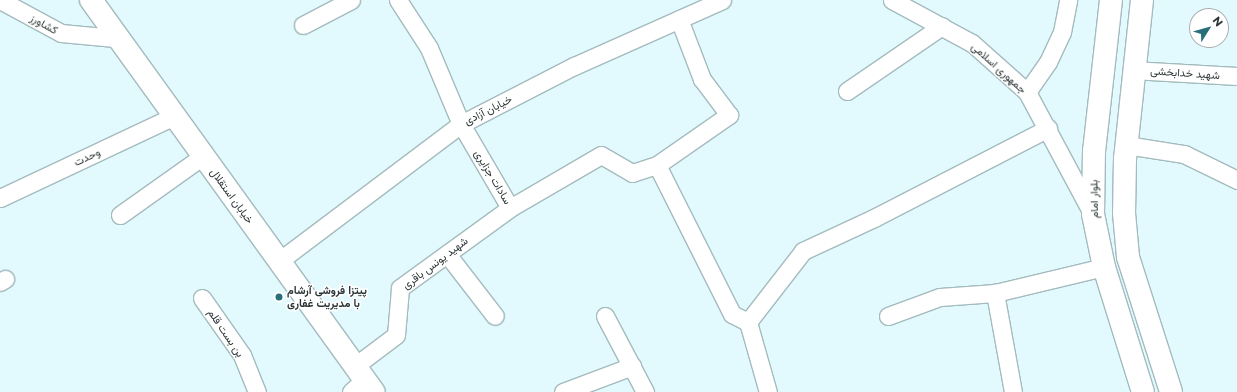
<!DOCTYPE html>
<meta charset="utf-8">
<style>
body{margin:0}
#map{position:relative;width:1237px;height:392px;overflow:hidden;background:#e2fafe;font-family:Montserrat,Vazirmatn,sans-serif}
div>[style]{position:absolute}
.roads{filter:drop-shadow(1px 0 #a4bbbe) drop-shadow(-1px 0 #a4bbbe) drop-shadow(0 1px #a4bbbe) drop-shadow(0 -1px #a4bbbe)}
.minor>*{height:17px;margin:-8.5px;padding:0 8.5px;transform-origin:8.5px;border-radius:8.5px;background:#fff}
.tertiary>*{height:22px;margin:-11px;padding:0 11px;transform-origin:11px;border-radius:11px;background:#fff}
.dots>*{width:11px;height:11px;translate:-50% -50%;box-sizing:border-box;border:2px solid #fff;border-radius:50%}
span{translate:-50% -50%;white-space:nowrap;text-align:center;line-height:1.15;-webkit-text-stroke:3px #fff;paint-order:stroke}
.street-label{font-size:11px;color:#2c3536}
.poi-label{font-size:11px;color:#2c3536;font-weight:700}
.left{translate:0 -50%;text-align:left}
.north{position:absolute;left:1189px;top:8px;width:40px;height:40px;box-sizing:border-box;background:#fff;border:1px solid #abaeaf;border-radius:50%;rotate:53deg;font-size:11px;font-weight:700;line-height:16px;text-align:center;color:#2c3536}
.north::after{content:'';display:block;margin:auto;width:14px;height:18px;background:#27707a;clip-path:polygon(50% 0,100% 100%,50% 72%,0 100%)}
</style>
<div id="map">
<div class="roads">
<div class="minor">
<i style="left:0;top:0;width:69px;rotate:28.4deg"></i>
<i style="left:61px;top:33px;width:54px;rotate:5.3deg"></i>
<i style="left:398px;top:0;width:57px;rotate:57.1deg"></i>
<i style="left:429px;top:48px;width:82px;rotate:67.2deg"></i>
<i style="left:461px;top:124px;width:97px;rotate:59.7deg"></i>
<i style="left:510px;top:208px;width:105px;rotate:-30.2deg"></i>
<i style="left:601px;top:155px;width:36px;rotate:30deg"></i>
<i style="left:632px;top:173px;width:26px;rotate:-18deg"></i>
<i style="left:657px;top:165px;width:88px;rotate:-34.8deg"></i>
<i style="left:729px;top:115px;width:45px;rotate:-126.9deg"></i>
<i style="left:702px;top:79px;width:64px;rotate:-111deg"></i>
<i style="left:892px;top:0;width:91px;rotate:28.3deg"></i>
<i style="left:972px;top:43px;width:74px;rotate:41.7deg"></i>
<i style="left:1027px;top:92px;width:137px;rotate:61.8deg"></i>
<i style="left:303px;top:25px;width:54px;rotate:-27.5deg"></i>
<i style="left:1132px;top:70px;width:105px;rotate:3.3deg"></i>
<i style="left:847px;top:91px;width:115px;rotate:-34.4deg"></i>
<i style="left:1027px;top:92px;width:37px;rotate:-55deg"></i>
<i style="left:1048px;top:62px;width:33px;rotate:-65deg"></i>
<i style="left:1062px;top:32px;width:33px;rotate:-79deg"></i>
<i style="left:1126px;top:145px;width:59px;rotate:8.8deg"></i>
<i style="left:1184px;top:154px;width:59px;rotate:26.1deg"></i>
<i style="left:657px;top:165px;width:167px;rotate:63.3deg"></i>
<i style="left:732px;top:314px;width:18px;rotate:27deg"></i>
<i style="left:748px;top:322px;width:73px;rotate:74.1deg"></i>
<i style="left:0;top:198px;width:192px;rotate:-25.2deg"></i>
<i style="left:120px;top:215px;width:102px;rotate:-35.4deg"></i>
<i style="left:447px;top:254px;width:78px;rotate:52.3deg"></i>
<i style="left:279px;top:261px;width:228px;rotate:-37deg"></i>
<i style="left:461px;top:124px;width:127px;rotate:-27.2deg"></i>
<i style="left:574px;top:66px;width:162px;rotate:-24deg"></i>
<i style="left:0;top:282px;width:6px;rotate:-31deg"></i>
<i style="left:202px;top:298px;width:70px;rotate:54.9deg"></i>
<i style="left:242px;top:355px;width:40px;rotate:68deg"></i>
<i style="left:605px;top:316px;width:86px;rotate:62.2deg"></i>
<i style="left:888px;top:316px;width:55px;rotate:-20.1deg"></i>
<i style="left:940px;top:297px;width:55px;rotate:-4.2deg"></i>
<i style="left:748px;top:322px;width:90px;rotate:-52.2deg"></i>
<i style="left:803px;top:251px;width:78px;rotate:-24.9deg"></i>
<i style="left:874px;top:218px;width:196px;rotate:-27.3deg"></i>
<i style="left:355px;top:366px;width:51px;rotate:-37.1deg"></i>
<i style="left:396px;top:335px;width:47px;rotate:-85.1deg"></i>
<i style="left:400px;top:288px;width:136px;rotate:-36deg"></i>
<i style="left:351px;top:392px;width:19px;rotate:-43deg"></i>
<i style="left:563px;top:392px;width:74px;rotate:-20.6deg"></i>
<i style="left:1013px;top:392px;width:101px;rotate:-100.3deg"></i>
<i style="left:995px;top:293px;width:112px;rotate:-13.4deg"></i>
</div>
<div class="tertiary">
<i style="left:91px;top:0;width:483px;rotate:54.2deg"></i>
<i style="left:1111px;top:0;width:152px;rotate:96.4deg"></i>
<i style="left:1094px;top:151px;width:63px;rotate:90.9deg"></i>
<i style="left:1093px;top:214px;width:54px;rotate:78.3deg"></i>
<i style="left:1104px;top:267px;width:131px;rotate:72.7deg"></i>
<i style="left:1142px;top:0;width:159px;rotate:96.1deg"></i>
<i style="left:1125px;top:158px;width:55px;rotate:91deg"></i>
<i style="left:1124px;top:213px;width:44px;rotate:84.8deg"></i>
<i style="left:1128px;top:257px;width:142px;rotate:72.3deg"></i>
</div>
</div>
<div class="dots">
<i style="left:279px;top:297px;background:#27707a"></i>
</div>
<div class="street-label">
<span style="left:44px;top:24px;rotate:29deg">کشاورز</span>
<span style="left:999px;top:68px;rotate:42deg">جمهوری اسلامی</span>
<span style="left:1185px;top:73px;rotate:4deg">شهید خدابخشی</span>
<span style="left:488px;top:110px;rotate:-27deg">خیابان آزادی</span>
<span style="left:87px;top:157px;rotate:-25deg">وحدت</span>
<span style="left:493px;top:177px;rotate:59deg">سادات جزایری</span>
<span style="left:232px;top:196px;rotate:54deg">خیابان استقلال</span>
<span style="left:1094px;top:199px;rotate:-91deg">بلوار امام</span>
<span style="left:435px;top:263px;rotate:-37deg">شهید یونس باقری</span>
<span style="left:226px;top:333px;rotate:56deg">بن بست قلم</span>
</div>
<div class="poi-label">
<span class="left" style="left:287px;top:297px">پیتزا فروشی آرشام<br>با مدیریت غفاری</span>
</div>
<div class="north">N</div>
</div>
